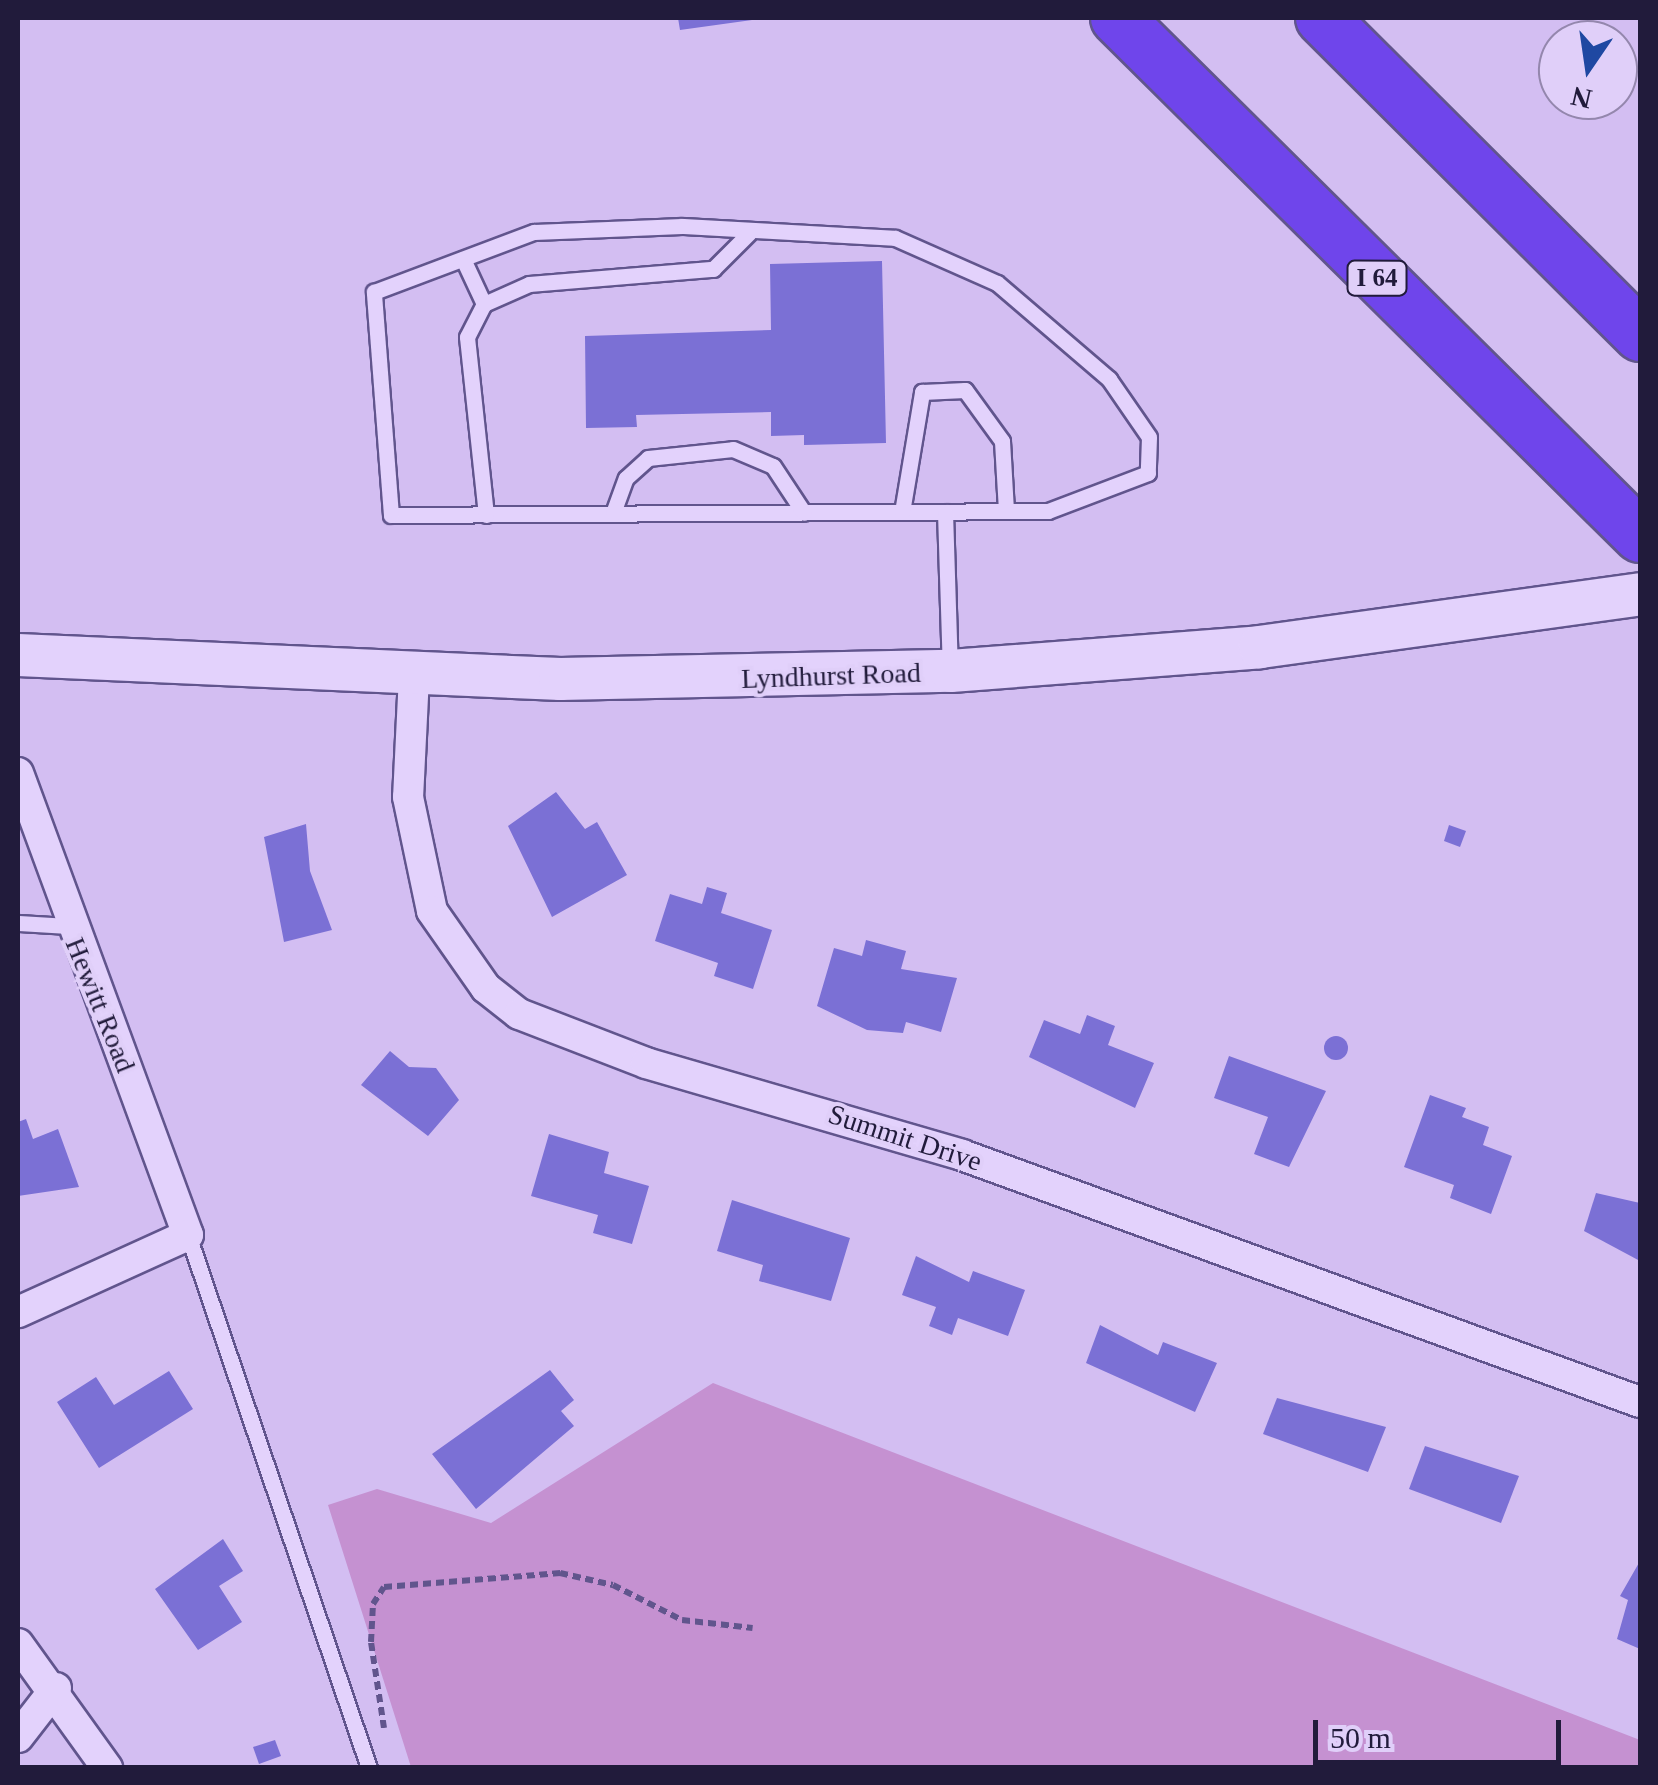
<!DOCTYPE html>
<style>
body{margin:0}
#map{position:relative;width:1658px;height:1785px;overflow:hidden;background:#d3bef2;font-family:"Times New Roman",serif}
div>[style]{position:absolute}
.green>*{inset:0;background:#c591d1}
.building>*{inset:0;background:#7b70d5}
.round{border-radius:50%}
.path>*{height:6px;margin-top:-3px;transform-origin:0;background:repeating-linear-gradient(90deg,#61558d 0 8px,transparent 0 13px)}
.roads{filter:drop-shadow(2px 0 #61558d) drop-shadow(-2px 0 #61558d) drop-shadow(0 2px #61558d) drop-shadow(0 -2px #61558d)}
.service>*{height:15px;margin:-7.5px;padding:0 7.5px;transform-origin:7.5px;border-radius:7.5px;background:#e3d2fc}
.minor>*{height:30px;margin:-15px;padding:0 15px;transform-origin:15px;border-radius:15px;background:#e3d2fc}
.secondary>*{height:42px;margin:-21px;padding:0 21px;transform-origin:21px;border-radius:21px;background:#e3d2fc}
.motorway>*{height:52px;margin:-26px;padding:0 26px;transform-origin:26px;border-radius:26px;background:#6f45eb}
span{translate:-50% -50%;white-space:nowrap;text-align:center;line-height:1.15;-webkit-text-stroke:8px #e0cff9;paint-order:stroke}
.shield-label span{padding:2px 8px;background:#e0cff9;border:2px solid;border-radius:8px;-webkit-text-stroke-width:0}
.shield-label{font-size:25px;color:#211b3b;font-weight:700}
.street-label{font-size:28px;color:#211b3b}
.frame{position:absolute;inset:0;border:20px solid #211b3b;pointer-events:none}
.north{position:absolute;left:1538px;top:20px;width:100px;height:100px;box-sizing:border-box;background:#e0cff9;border:2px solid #9487ad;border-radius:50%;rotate:193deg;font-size:28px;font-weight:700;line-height:40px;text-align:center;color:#211b3b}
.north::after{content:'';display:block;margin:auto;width:35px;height:45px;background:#1f48a2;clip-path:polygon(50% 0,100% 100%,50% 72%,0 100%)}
.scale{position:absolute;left:1313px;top:1720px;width:248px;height:45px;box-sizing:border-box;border:5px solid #211b3b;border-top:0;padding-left:12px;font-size:30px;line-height:35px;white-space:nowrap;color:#211b3b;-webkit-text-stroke:8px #e0cff9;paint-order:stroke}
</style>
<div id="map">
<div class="green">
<i style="clip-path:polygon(713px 1383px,1640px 1740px,1640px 1767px,411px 1767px,328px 1505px,377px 1489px,491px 1523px)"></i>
</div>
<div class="building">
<i style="clip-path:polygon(678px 18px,752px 18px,752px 20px,680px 30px)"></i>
<i style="clip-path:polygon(882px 261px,886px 443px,804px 445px,804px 435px,771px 436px,771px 412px,636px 415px,637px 427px,586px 428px,585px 336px,771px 330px,770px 264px)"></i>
<i style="clip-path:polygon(556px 792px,585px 829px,597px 822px,627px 875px,552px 917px,508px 826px)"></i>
<i style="clip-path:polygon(306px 824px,310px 871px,332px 930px,284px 942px,264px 837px)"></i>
<i style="clip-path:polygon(1449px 825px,1466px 831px,1460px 847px,1444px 841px)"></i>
<i style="clip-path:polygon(707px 887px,727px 893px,721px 913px,772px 930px,753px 989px,714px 976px,718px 963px,655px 941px,670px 894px,702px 904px)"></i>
<i style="clip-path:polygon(866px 940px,906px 951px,901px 969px,957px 978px,941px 1032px,906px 1022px,903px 1033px,867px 1030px,817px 1006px,834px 948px,862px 956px)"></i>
<i style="clip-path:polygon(1087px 1015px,1115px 1026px,1108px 1045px,1154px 1063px,1135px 1108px,1029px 1057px,1044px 1020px,1080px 1034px)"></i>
<i class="round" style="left:1324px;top:1036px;width:24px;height:24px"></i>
<i style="clip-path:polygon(390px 1051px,409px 1067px,436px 1068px,459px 1100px,428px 1136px,361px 1085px)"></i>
<i style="clip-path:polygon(1229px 1056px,1326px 1091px,1289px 1167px,1254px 1154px,1268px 1117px,1214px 1098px)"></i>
<i style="clip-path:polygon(1430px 1095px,1466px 1108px,1462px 1117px,1489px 1127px,1483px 1145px,1512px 1156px,1491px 1214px,1450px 1198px,1454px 1185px,1404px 1167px)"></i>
<i style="clip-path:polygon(26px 1119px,33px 1139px,58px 1129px,79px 1187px,18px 1196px,18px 1122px)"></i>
<i style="clip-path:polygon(549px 1134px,609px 1152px,604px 1173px,649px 1186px,632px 1244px,593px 1233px,598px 1215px,531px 1196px)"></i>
<i style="clip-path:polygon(1596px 1193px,1640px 1203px,1640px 1261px,1584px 1231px)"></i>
<i style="clip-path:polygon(732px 1200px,850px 1238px,831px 1301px,759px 1281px,763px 1265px,717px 1251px)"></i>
<i style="clip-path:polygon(916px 1256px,969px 1282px,973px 1271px,1025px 1290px,1008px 1336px,958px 1318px,952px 1335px,929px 1326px,936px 1307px,902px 1295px)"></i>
<i style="clip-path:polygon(1100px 1325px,1158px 1355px,1163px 1342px,1217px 1363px,1195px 1412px,1086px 1363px)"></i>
<i style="clip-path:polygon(550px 1370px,574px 1400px,561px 1411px,574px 1426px,476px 1509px,432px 1454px)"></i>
<i style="clip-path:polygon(169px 1371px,193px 1409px,99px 1468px,57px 1402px,96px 1377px,114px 1405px)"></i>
<i style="clip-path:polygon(1277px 1398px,1386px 1427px,1368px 1472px,1263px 1434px)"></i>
<i style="clip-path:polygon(1425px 1446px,1519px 1476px,1501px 1523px,1409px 1489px)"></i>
<i style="clip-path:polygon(223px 1539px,243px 1571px,219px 1586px,242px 1622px,198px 1650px,155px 1589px)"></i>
<i style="clip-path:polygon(1640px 1561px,1640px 1649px,1617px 1639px,1628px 1600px,1620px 1596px)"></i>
<i style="clip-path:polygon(275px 1740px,281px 1756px,259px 1764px,253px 1747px)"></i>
</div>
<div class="path">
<i style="left:384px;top:1728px;width:87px;rotate:-98.6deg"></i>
<i style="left:371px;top:1642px;width:38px;rotate:-87deg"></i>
<i style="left:373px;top:1604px;width:20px;rotate:-57deg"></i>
<i style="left:384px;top:1587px;width:177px;rotate:-4.5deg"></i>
<i style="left:560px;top:1573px;width:54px;rotate:12.8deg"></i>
<i style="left:613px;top:1585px;width:77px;rotate:26.9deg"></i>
<i style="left:682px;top:1620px;width:71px;rotate:6.4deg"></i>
</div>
<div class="roads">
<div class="service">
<i style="left:682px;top:226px;width:213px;rotate:3.2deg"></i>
<i style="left:895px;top:238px;width:111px;rotate:23.8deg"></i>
<i style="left:997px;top:283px;width:148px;rotate:40.6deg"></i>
<i style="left:1109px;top:379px;width:70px;rotate:55.4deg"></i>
<i style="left:1149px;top:437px;width:36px;rotate:92deg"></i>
<i style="left:1148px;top:473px;width:107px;rotate:159.2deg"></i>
<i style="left:1048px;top:511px;width:657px;rotate:179.65deg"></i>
<i style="left:391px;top:515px;width:224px;rotate:-94.4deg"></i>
<i style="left:374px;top:292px;width:171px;rotate:-20.6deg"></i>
<i style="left:534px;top:232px;width:148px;rotate:-2.3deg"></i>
<i style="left:463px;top:259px;width:50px;rotate:65deg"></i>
<i style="left:902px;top:512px;width:122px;rotate:-80.5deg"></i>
<i style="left:922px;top:392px;width:43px;rotate:-2.7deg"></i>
<i style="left:965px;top:390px;width:63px;rotate:54deg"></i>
<i style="left:1002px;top:441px;width:70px;rotate:86.7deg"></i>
<i style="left:945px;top:512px;width:155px;rotate:88.2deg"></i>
<i style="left:613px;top:513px;width:37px;rotate:-70deg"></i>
<i style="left:626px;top:478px;width:30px;rotate:-42deg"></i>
<i style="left:648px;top:458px;width:85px;rotate:-6deg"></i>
<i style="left:733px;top:449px;width:43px;rotate:23deg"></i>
<i style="left:773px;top:466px;width:56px;rotate:56.6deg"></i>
<i style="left:486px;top:515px;width:179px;rotate:-96.1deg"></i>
<i style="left:467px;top:337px;width:37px;rotate:-63deg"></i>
<i style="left:484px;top:304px;width:49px;rotate:-24deg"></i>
<i style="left:529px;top:284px;width:185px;rotate:-4.7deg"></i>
<i style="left:713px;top:269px;width:51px;rotate:-45deg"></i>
<i style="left:18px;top:923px;width:51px;rotate:3.4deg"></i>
<i style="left:188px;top:1235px;width:563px;rotate:71.24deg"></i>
</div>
<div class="minor">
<i style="left:414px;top:676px;width:121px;rotate:92.8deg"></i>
<i style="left:408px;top:797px;width:116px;rotate:78.1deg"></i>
<i style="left:432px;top:911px;width:94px;rotate:55deg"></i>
<i style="left:486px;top:988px;width:42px;rotate:38.2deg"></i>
<i style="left:519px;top:1014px;width:136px;rotate:21.1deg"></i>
<i style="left:646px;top:1063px;width:329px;rotate:16.2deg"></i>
<i style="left:962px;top:1155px;width:722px;rotate:20.02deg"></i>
<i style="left:18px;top:773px;width:492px;rotate:69.8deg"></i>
<i style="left:188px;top:1235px;width:187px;rotate:155.6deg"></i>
<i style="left:18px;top:1644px;width:153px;rotate:54.3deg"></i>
<i style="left:18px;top:1737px;width:62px;rotate:-52.2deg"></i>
</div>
<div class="secondary">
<i style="left:18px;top:655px;width:543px;rotate:2.54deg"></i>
<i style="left:560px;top:679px;width:391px;rotate:-1.2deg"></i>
<i style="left:951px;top:671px;width:310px;rotate:-4.4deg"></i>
<i style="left:1260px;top:647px;width:384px;rotate:-7.9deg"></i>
</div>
<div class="motorway">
<i style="left:1117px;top:18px;width:736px;rotate:44.72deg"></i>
<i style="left:1322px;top:18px;width:449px;rotate:44.9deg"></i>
</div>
</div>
<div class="shield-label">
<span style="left:1377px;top:278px">I 64</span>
</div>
<div class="street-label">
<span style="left:831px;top:676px;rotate:-2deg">Lyndhurst Road</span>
<span style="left:100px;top:1005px;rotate:68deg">Hewitt Road</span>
<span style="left:905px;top:1138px;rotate:18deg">Summit Drive</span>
</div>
<div class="frame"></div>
<div class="north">N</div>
<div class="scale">50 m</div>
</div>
